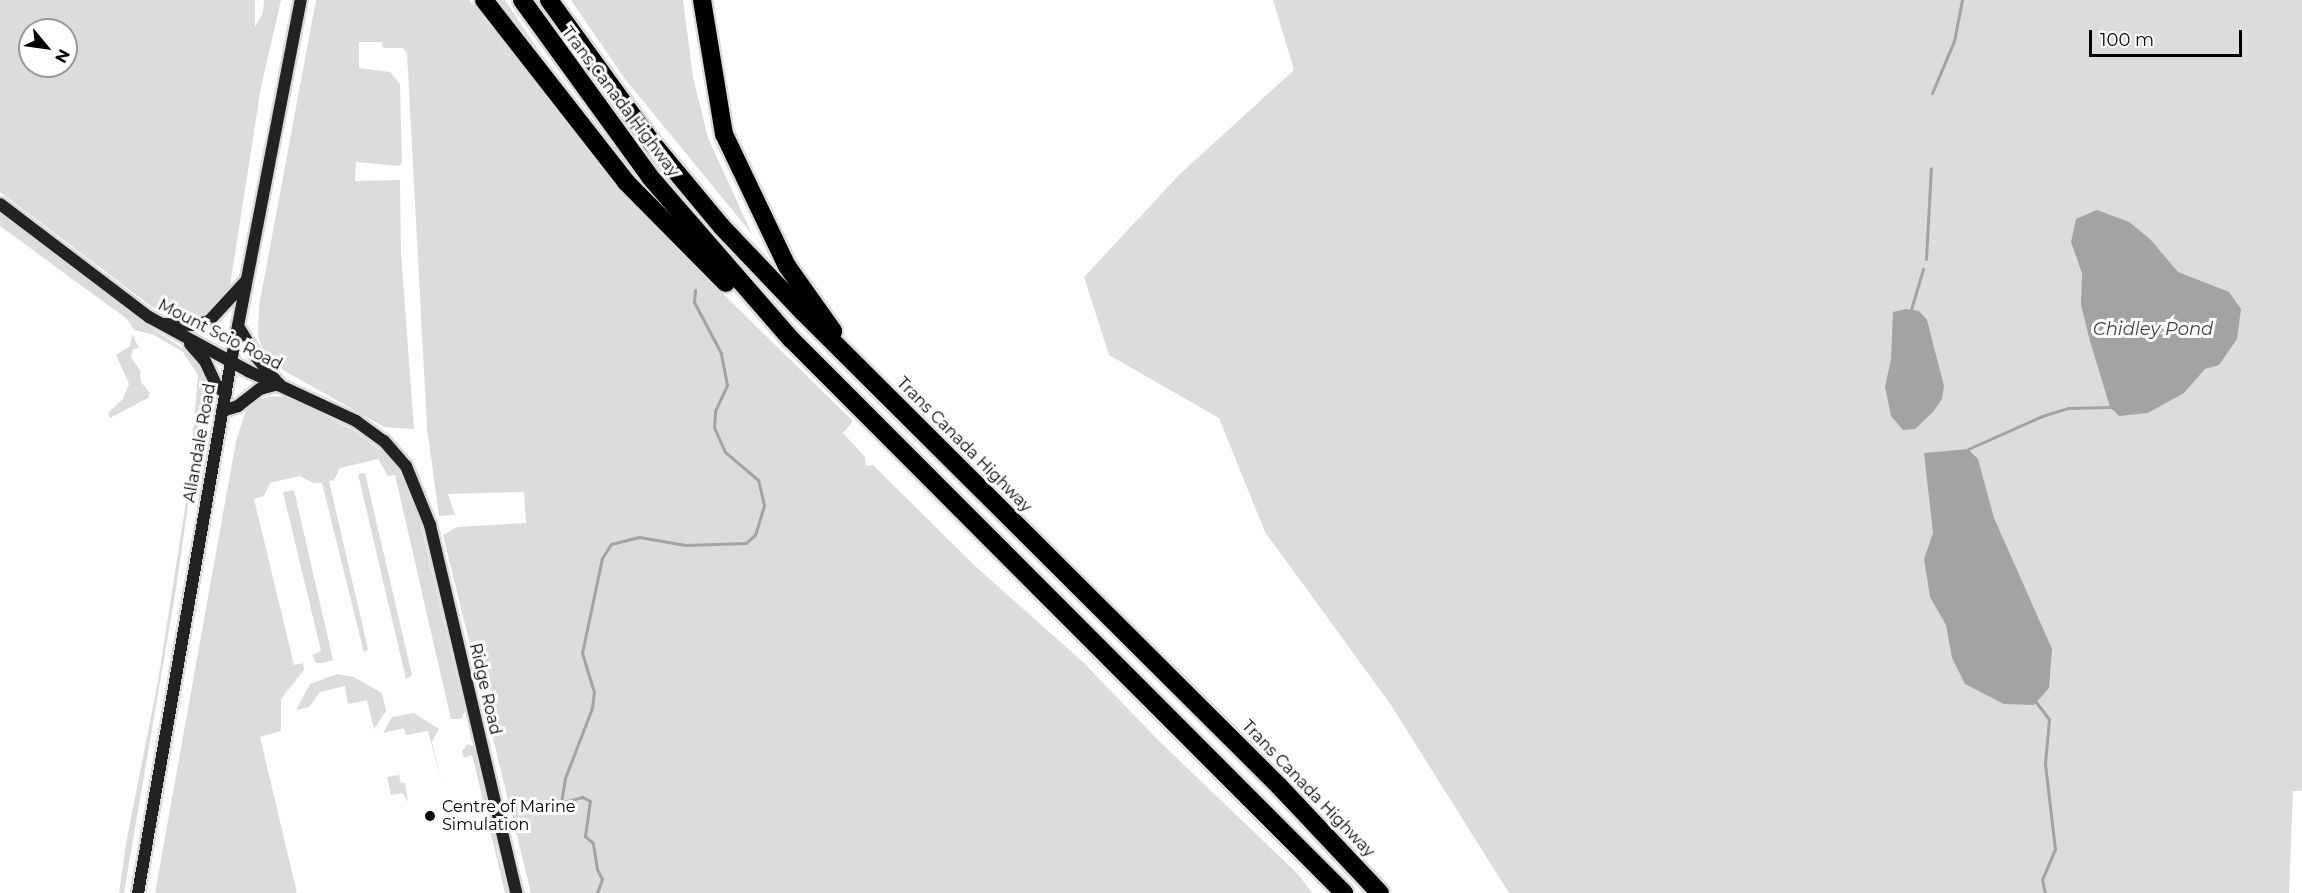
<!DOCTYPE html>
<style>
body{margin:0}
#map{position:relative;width:2302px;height:893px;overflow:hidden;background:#fff;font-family:Montserrat,sans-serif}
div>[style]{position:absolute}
.green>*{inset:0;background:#dcdcdc}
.water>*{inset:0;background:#a3a3a3}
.stream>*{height:3px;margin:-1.5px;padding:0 1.5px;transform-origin:1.5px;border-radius:1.5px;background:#a3a3a3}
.roads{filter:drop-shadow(2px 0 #dbdbdb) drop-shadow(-2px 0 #dbdbdb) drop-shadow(0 2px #dbdbdb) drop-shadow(0 -2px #dbdbdb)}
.secondary>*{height:12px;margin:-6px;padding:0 6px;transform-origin:6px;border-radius:6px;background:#222}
.highway>*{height:18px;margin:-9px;padding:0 9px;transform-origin:9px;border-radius:9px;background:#000}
.dots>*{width:16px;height:16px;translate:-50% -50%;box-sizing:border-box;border:3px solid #fff;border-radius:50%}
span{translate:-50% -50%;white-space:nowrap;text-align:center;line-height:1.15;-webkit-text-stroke:6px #fff;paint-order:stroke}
.street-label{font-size:16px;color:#000}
.poi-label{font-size:16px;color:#000}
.left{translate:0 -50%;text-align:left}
.water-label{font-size:18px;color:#444;font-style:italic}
.north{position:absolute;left:18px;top:18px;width:60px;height:60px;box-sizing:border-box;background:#fff;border:2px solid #999;border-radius:50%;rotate:119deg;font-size:16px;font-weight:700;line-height:24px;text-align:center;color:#000}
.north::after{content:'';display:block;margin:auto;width:21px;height:27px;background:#000;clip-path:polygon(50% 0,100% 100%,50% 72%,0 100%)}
.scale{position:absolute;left:2089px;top:30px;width:153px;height:27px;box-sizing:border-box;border:3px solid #000;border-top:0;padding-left:8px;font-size:18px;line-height:21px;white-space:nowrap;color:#000;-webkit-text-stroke:4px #fff;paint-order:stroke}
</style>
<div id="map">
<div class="green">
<i style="clip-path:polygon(evenodd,0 0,255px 0,255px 27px,263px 13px,264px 0,281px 0,261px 87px,230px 286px,226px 297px,209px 315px,182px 320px,152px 307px,0 192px,0 0,30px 30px,66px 30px,66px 66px,30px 66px,30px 30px)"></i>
<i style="clip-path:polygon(316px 0,469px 0,624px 197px,853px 421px,843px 433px,865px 457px,866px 466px,873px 465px,974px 565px,1083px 662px,1160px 742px,1299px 875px,1312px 893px,531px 893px,443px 535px,457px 527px,526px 523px,524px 492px,448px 494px,455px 515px,439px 516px,427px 428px,407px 53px,403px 48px,383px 48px,382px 42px,359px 42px,359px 68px,390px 72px,400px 84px,402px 163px,399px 166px,356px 162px,355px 181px,400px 180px,401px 253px,414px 429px,384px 427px,283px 370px,265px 356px,258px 336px,259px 306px)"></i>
<i style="clip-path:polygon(491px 0,505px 0,548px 65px,635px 179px,599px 143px)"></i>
<i style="clip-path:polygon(571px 0,683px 0,693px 77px,708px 138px,752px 234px,625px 79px)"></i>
<i style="clip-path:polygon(1273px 0,2302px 0,2302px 791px,2293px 791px,2289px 893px,1509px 893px,1391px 705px,1265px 532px,1219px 418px,1109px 355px,1084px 277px,1179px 175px,1294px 70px)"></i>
<i style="clip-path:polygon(0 212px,132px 315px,191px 354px,206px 380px,176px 589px,124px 893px,119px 893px,126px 843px,158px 681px,188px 489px,198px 375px,183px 352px,154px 335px,134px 330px,127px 319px,0 226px)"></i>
<i style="clip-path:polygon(132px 334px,139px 348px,133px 349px,131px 357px,140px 371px,141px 382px,150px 393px,148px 398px,110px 418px,108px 413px,123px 399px,129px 384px,116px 355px,130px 346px)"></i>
<i style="clip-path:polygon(270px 396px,287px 397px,353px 430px,385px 454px,403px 477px,417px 509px,465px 711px,461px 719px,451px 719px,395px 475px,388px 476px,378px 459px,340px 468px,334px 480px,329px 481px,368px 649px,364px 653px,322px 483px,313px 483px,300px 476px,270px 483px,264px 496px,254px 499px,294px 665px,303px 663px,304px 670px,281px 699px,281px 731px,260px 737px,297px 893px,155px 893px,236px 441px,246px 410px,253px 403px)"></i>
<i style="clip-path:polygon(365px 473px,412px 675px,406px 679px,358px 474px)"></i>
<i style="clip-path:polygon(294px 490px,333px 660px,323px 663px,316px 663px,312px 655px,321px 651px,283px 492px)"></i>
<i style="clip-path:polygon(337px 674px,354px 677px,382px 693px,386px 711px,374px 729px,367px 700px,348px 704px,345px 686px,320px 692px,309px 707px,296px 710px,310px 684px)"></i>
<i style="clip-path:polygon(414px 713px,439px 729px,432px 742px,442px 784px,428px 731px,406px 735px,404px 728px,383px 733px,392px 717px)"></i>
<i style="clip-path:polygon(468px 744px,475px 747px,499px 859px,511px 893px,505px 893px,473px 758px,471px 755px,464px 758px,462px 751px)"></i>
<i style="clip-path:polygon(399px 775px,401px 783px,405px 783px,408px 802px,403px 793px,391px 795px,387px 777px)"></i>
</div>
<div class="water">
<i style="clip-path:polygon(2097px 210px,2129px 222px,2150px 239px,2178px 272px,2229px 292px,2241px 309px,2237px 339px,2219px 365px,2205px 369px,2184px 393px,2148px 413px,2119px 416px,2110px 407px,2090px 341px,2081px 305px,2082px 273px,2071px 242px,2076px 219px)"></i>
<i style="clip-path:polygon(1906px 309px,1919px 311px,1927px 320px,1944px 386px,1942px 399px,1933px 412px,1915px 429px,1903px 430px,1891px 416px,1885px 387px,1891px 359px,1893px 312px)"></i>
<i style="clip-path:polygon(1968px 449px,1978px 459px,1994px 518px,2052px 649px,2049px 688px,2034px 705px,2004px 704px,1965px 684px,1952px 658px,1946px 625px,1930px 597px,1924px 559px,1933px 533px,1924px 453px)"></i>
</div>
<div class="stream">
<i style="left:1932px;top:93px;width:56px;rotate:-67.1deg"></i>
<i style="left:1954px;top:41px;width:42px;rotate:-79deg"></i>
<i style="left:1926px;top:259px;width:91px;rotate:-86.9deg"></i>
<i style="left:1910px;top:313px;width:46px;rotate:-73.5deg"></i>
<i style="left:1968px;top:449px;width:81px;rotate:-24deg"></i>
<i style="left:2042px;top:416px;width:27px;rotate:-17deg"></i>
<i style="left:2068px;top:408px;width:42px;rotate:-1.4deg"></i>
<i style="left:2036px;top:702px;width:21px;rotate:53deg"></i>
<i style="left:2049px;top:719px;width:45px;rotate:95.1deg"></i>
<i style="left:2045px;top:764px;width:86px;rotate:83.3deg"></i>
<i style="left:2055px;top:849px;width:33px;rotate:113deg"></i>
<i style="left:2042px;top:879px;width:14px;rotate:78deg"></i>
<i style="left:597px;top:893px;width:15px;rotate:-70deg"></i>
<i style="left:602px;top:879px;width:11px;rotate:-117deg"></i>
<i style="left:597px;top:869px;width:26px;rotate:-99deg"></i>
<i style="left:593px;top:843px;width:11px;rotate:-139deg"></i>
<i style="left:585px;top:836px;width:35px;rotate:-82deg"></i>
<i style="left:590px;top:801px;width:9px;rotate:-153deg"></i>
<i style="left:582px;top:797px;width:22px;rotate:164deg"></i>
<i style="left:561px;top:803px;width:25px;rotate:-81deg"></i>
<i style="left:565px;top:778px;width:75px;rotate:-68.9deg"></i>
<i style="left:592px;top:708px;width:16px;rotate:-83deg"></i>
<i style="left:594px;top:692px;width:41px;rotate:-107.1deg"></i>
<i style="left:582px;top:653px;width:97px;rotate:-78.1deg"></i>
<i style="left:602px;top:558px;width:17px;rotate:-57deg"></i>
<i style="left:611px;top:544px;width:29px;rotate:-14deg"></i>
<i style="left:639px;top:537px;width:47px;rotate:9.9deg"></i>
<i style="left:685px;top:545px;width:61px;rotate:-1.9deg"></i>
<i style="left:746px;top:543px;width:12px;rotate:-42deg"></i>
<i style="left:755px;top:535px;width:31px;rotate:-73deg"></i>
<i style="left:764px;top:505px;width:26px;rotate:-103deg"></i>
<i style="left:758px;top:480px;width:43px;rotate:-139.7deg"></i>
<i style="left:725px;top:452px;width:27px;rotate:-114deg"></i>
<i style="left:714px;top:427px;width:16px;rotate:-86deg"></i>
<i style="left:715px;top:411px;width:29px;rotate:-65deg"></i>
<i style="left:727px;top:385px;width:33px;rotate:-101deg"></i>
<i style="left:721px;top:353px;width:58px;rotate:-117.9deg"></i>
<i style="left:694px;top:302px;width:12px;rotate:-85deg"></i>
</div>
<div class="roads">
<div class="secondary">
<i style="left:0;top:204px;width:187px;rotate:37.2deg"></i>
<i style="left:149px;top:317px;width:113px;rotate:28.6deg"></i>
<i style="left:248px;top:371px;width:119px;rotate:24.8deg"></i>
<i style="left:356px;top:421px;width:34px;rotate:36deg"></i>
<i style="left:384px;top:441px;width:33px;rotate:49deg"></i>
<i style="left:406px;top:466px;width:64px;rotate:67.9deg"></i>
<i style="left:430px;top:525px;width:378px;rotate:76.8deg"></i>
<i style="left:165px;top:324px;width:29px;rotate:2deg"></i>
<i style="left:194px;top:325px;width:16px;rotate:-15deg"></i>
<i style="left:209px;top:321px;width:54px;rotate:-47.2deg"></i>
<i style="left:238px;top:326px;width:37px;rotate:59deg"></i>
<i style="left:257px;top:358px;width:34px;rotate:50deg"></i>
<i style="left:190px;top:344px;width:23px;rotate:49deg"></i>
<i style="left:205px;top:361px;width:29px;rotate:65deg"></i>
<i style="left:217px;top:387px;width:11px;rotate:34deg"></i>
<i style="left:222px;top:411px;width:17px;rotate:-17deg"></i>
<i style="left:238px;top:406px;width:28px;rotate:-38deg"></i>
<i style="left:260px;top:389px;width:20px;rotate:-15deg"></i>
<i style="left:138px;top:893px;width:539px;rotate:-80.07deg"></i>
<i style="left:231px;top:362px;width:369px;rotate:-79.1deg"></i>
</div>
<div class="highway">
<i style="left:484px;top:0;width:231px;rotate:52deg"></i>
<i style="left:626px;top:182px;width:142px;rotate:45.3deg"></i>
<i style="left:522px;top:0;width:218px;rotate:54.1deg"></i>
<i style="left:650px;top:177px;width:215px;rotate:49deg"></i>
<i style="left:791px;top:339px;width:783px;rotate:45.05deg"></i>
<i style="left:549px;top:0;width:178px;rotate:54.2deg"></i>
<i style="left:653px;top:144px;width:107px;rotate:50.3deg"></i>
<i style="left:721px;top:226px;width:117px;rotate:46.4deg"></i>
<i style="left:802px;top:311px;width:673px;rotate:44.88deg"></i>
<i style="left:1279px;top:786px;width:147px;rotate:46.7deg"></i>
<i style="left:702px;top:0;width:136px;rotate:80.7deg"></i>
<i style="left:724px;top:134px;width:146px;rotate:64.5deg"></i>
<i style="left:787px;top:266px;width:80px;rotate:54.7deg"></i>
</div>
</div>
<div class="dots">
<i style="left:430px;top:816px;background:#000"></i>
</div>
<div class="street-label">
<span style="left:620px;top:102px;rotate:53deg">Trans Canada Highway</span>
<span style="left:220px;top:335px;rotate:27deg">Mount Scio Road</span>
<span style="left:200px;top:443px;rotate:-80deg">Allandale Road</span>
<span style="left:964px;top:445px;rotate:45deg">Trans Canada Highway</span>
<span style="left:485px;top:689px;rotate:77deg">Ridge Road</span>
<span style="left:1308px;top:789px;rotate:46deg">Trans Canada Highway</span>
</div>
<div class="poi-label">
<span class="left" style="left:442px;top:816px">Centre of Marine<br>Simulation</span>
</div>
<div class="water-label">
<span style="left:2153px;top:329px">Chidley Pond</span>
</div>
<div class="north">N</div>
<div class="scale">100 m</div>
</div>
